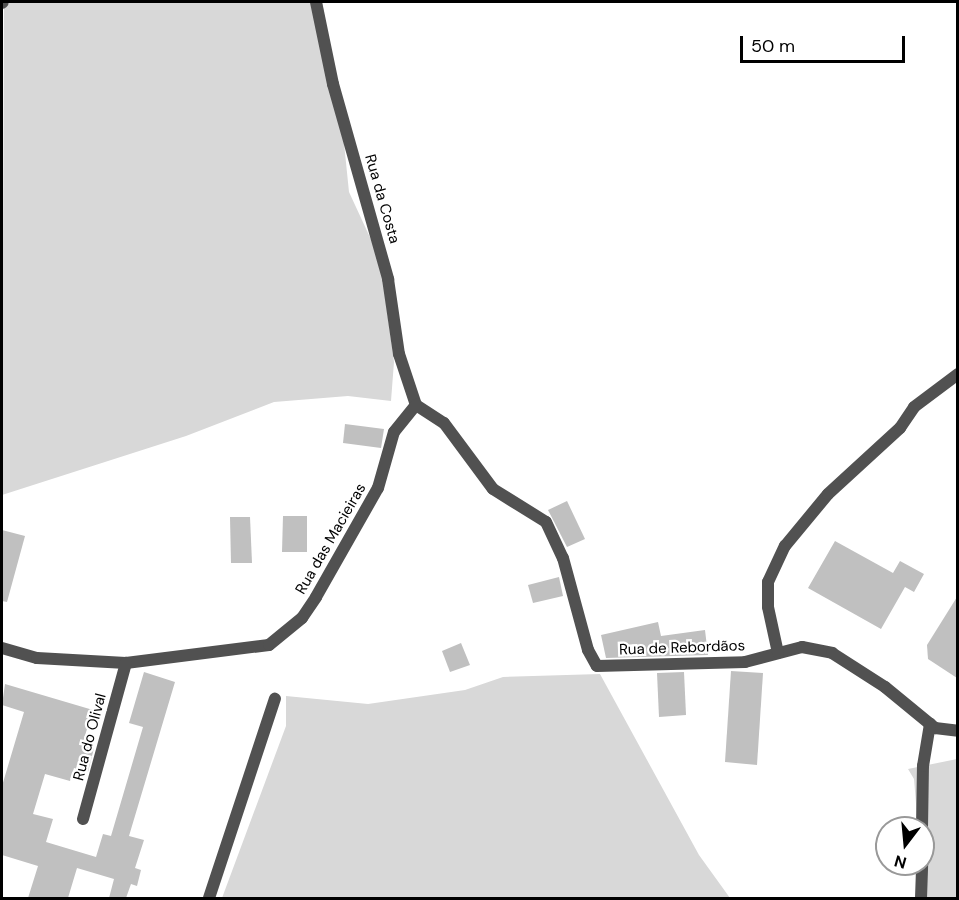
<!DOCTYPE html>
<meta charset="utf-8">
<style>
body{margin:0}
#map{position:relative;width:959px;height:900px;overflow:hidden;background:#fff;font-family:"DM Sans",sans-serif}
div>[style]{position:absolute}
.green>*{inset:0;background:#d8d8d8}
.building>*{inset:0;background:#c0c0c0}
.minor>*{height:12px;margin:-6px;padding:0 6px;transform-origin:6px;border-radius:6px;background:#515151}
span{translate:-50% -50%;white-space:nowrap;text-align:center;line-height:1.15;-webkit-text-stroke:4.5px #fff;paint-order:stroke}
.street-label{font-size:15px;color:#000}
.frame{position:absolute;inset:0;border:3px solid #000;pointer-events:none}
.north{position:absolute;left:875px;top:816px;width:60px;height:60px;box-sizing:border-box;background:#fff;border:2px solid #999;border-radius:50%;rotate:196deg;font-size:16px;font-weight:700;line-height:24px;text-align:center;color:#000}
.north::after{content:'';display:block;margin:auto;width:21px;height:27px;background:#000;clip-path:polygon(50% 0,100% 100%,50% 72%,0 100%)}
.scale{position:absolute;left:740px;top:36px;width:165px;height:27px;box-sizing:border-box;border:3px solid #000;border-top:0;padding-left:8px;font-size:18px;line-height:21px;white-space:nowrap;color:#000;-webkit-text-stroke:4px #fff;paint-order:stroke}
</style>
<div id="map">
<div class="green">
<i style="clip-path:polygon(4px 2px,322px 2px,340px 104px,349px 192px,380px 259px,394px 362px,391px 401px,348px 396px,274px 402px,186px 436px,2px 495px)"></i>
<i style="clip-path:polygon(600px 674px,699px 855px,730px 898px,222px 898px,286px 726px,286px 696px,368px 704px,465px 690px,503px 677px)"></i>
<i style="clip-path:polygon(957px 759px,957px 898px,926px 898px,923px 828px,918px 828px,914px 779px,908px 769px)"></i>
</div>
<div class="building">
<i style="clip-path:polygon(345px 424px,384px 429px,381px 448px,343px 443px)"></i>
<i style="clip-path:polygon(567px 501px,585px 539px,567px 547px,548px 510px)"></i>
<i style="clip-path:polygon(283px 516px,307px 516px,307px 552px,282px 552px)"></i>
<i style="clip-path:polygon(230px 517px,250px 517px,252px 563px,231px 563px)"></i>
<i style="clip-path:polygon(2px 530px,25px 536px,7px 602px,2px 601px)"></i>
<i style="clip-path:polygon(835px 541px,893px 573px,900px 561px,924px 574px,914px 592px,905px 587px,881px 629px,808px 588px)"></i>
<i style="clip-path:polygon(559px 577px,563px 596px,533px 603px,528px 585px)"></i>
<i style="clip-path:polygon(957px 597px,957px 678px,928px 659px,927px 645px)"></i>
<i style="clip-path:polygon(658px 622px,661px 636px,705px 630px,708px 655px,606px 658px,601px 635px)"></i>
<i style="clip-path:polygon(461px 643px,470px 665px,450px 672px,442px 651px)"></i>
<i style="clip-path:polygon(731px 671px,763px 673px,757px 765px,725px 762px)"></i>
<i style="clip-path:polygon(144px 672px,175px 682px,129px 836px,144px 840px,135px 868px,141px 870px,137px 886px,131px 884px,126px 898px,109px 898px,114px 879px,77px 868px,68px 898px,28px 898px,38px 866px,2px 855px,2px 786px,24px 712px,2px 705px,5px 684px,93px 710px,82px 745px,94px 748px,88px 772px,74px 768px,70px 781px,45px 774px,33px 814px,53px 819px,46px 842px,96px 857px,103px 834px,111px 836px,143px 727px,129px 723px)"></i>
<i style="clip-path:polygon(684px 672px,686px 715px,659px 717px,657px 673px)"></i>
</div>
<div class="minor">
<i style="left:316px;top:2px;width:84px;rotate:78.3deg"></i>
<i style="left:333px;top:84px;width:203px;rotate:74.2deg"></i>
<i style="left:388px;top:279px;width:76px;rotate:81.7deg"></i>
<i style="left:399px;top:354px;width:54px;rotate:71.6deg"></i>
<i style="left:2px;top:3px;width:1px;rotate:-45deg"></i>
<i style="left:416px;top:405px;width:33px;rotate:33deg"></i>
<i style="left:444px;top:423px;width:82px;rotate:53.4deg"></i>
<i style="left:493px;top:489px;width:62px;rotate:31.9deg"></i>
<i style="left:546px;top:522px;width:40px;rotate:65deg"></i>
<i style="left:563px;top:558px;width:95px;rotate:74.8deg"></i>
<i style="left:588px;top:650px;width:18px;rotate:61deg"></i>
<i style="left:597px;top:666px;width:148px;rotate:-1.5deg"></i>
<i style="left:745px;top:662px;width:59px;rotate:-14.7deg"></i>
<i style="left:802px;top:647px;width:31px;rotate:11deg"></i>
<i style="left:832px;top:653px;width:63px;rotate:32.7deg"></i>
<i style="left:885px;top:687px;width:65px;rotate:39.4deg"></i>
<i style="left:935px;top:728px;width:23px;rotate:7deg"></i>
<i style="left:2px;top:648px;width:36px;rotate:16deg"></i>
<i style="left:37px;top:658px;width:89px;rotate:3.2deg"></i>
<i style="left:126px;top:663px;width:144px;rotate:-7.2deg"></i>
<i style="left:269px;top:645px;width:43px;rotate:-39.3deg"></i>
<i style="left:302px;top:618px;width:25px;rotate:-56deg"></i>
<i style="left:316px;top:597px;width:125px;rotate:-60.4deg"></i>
<i style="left:378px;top:488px;width:58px;rotate:-74.1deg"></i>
<i style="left:394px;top:432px;width:35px;rotate:-51deg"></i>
<i style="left:778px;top:653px;width:47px;rotate:-102.3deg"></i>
<i style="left:768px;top:607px;width:25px;rotate:-90deg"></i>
<i style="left:768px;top:582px;width:40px;rotate:-65deg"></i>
<i style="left:785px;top:546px;width:67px;rotate:-50.4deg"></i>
<i style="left:828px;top:494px;width:98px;rotate:-42.5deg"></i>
<i style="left:900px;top:428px;width:25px;rotate:-56deg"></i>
<i style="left:914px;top:407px;width:55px;rotate:-36.9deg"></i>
<i style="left:83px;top:819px;width:162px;rotate:-74.6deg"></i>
<i style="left:922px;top:828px;width:62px;rotate:-89.1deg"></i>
<i style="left:923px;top:766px;width:43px;rotate:-80.5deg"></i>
<i style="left:209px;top:898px;width:210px;rotate:-71.7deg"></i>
<i style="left:921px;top:898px;width:34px;rotate:-88deg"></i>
</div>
<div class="street-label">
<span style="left:382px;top:199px;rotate:74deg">Rua da Costa</span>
<span style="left:331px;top:539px;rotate:-60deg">Rua das Macieiras</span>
<span style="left:682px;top:648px;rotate:-2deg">Rua de Rebordãos</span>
<span style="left:90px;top:737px;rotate:-75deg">Rua do Olival</span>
</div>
<div class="frame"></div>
<div class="north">N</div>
<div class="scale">50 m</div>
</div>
